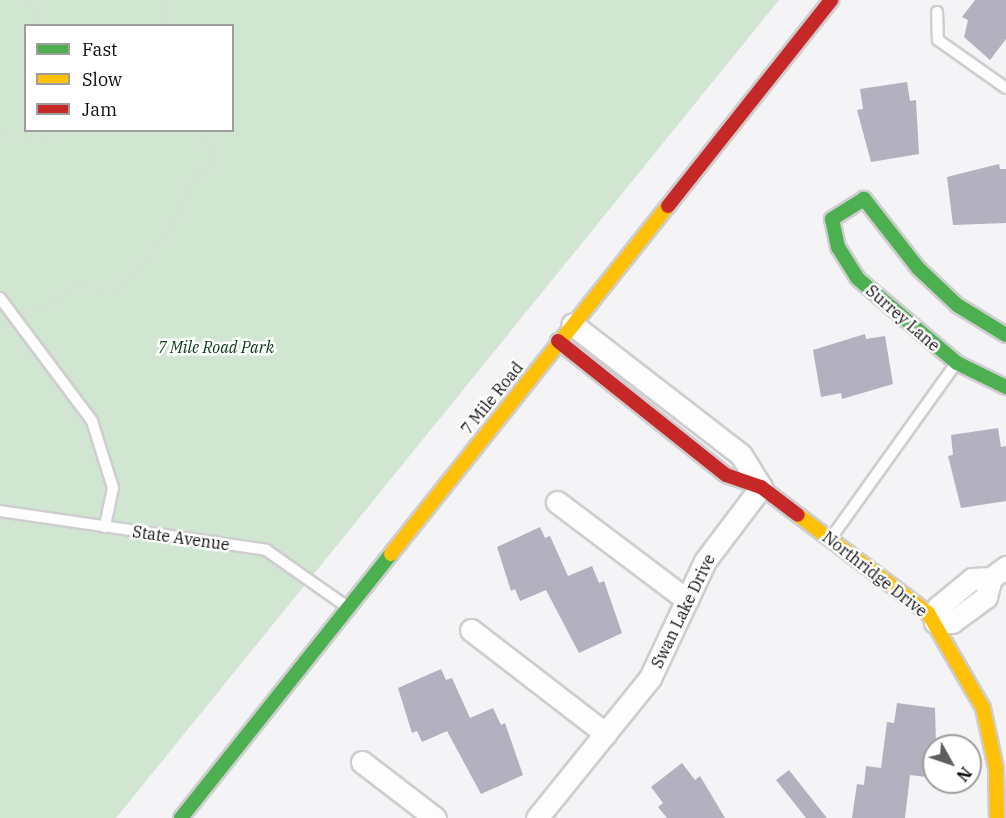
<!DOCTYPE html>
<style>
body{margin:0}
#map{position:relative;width:1006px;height:818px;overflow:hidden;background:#f4f3f5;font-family:"IBM Plex Serif",serif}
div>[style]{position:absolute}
.green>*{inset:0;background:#d0e6d1}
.building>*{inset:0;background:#b3b0bf}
.path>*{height:3px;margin-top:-1.5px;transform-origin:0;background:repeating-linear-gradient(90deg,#dadadb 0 1.5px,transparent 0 6px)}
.roads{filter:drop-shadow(2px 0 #cecdcf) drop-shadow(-2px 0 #cecdcf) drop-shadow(0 2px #cecdcf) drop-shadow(0 -2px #cecdcf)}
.lane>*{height:10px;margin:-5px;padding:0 5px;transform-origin:5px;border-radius:5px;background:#fdfdfe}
.street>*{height:21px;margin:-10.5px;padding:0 10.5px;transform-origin:10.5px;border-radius:10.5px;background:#fdfdfe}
.fast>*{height:14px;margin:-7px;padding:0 7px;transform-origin:7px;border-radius:7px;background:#4caf50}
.slow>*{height:14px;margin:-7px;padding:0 7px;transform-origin:7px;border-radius:7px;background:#ffc107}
.jam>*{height:14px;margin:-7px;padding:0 7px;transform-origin:7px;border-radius:7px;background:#c62828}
span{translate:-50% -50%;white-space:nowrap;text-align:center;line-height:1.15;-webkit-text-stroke:5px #fff;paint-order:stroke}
.street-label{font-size:16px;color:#0d0d0e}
.park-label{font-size:16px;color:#0b3813;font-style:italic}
.legend{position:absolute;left:24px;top:24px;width:210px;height:108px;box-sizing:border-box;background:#fff;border:2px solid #9e9e9f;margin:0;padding:8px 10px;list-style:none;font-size:18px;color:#0d0d0e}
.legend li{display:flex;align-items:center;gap:12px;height:30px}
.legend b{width:30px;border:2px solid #9e9e9f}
.north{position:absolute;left:922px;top:734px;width:60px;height:60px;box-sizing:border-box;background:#fff;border:2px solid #9e9e9f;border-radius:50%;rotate:130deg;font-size:16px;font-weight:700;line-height:24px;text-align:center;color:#0d0d0e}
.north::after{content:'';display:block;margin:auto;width:21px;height:27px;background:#5e5e5f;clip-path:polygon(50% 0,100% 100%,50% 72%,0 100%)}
</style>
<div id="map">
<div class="green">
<i style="clip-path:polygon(evenodd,0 0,779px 0,116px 818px,0 818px,0 0,26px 26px,232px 26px,232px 130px,26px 130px,26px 26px)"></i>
</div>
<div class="building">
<i style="clip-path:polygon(975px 0,1006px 0,1006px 39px,990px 60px,964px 37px,968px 20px,962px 17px)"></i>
<i style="clip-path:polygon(907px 82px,910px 101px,916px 100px,919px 154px,871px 162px,857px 110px,863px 109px,860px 89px)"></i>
<i style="clip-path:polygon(999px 164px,1000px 169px,1006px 169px,1006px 223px,953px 225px,947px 177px)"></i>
<i style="clip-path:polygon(865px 334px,866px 339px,885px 336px,893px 384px,842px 399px,841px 393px,821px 397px,813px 350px)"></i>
<i style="clip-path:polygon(998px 428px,1001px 447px,1006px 446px,1006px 501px,961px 508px,948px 456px,953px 455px,951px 435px)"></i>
<i style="clip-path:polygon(540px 527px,545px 538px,550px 536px,568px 576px,592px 566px,599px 583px,604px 581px,622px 633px,579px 653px,546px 590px,520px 601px,515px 589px,511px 591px,497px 547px)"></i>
<i style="clip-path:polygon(441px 669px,446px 680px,452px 678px,470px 718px,493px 708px,501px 725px,505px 723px,523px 775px,481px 794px,447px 731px,422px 742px,417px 731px,412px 733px,398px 688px)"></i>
<i style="clip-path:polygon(897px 703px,935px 708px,936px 746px,926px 777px,910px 775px,905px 818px,852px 818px,857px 784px,864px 785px,866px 766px,881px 768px,887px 722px,894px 723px)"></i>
<i style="clip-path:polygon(682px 763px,695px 780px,700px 776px,725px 818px,667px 818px,658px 807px,663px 803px,651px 787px)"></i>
<i style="clip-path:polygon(789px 770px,827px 818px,806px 818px,776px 780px)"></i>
</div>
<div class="path">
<i style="left:28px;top:0;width:29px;rotate:63deg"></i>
<i style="left:166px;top:26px;width:26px;rotate:-86deg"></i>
<i style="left:0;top:135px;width:48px;rotate:3.6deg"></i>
<i style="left:48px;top:138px;width:10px;rotate:-53deg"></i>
<i style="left:28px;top:311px;width:18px;rotate:-13deg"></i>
<i style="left:46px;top:307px;width:34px;rotate:-38deg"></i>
<i style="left:73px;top:286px;width:43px;rotate:4deg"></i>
<i style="left:116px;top:289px;width:40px;rotate:-43deg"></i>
<i style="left:145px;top:262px;width:63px;rotate:-55.3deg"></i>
<i style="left:181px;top:210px;width:35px;rotate:-70deg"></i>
<i style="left:193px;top:177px;width:22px;rotate:-32deg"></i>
<i style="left:212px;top:165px;width:10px;rotate:-79deg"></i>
<i style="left:214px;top:155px;width:27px;rotate:-114deg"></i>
</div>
<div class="roads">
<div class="lane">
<i style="left:937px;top:12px;width:28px;rotate:88deg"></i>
<i style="left:938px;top:40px;width:83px;rotate:35.2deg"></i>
<i style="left:0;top:298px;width:154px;rotate:53.2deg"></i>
<i style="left:92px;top:421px;width:70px;rotate:72.6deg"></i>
<i style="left:113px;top:488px;width:40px;rotate:102deg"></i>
<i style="left:0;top:511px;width:269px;rotate:8.3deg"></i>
<i style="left:266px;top:550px;width:98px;rotate:35deg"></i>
<i style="left:831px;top:538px;width:213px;rotate:-54.4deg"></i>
</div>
<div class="street">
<i style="left:557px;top:502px;width:163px;rotate:37deg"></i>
<i style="left:991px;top:578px;width:20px;rotate:105deg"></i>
<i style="left:986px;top:597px;width:42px;rotate:143.7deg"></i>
<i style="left:952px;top:622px;width:17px;rotate:180deg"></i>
<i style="left:935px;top:622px;width:15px;rotate:-79deg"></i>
<i style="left:938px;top:607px;width:44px;rotate:-39.5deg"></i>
<i style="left:972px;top:579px;width:19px;rotate:-3deg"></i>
<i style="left:991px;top:578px;width:19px;rotate:-36deg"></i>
<i style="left:471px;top:630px;width:170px;rotate:37.6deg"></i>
<i style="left:362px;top:762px;width:92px;rotate:37.5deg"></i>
<i style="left:537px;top:818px;width:180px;rotate:-51.1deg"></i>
<i style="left:650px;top:678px;width:129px;rotate:-64.8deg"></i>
<i style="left:705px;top:561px;width:93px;rotate:-52.9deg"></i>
<i style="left:761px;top:487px;width:39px;rotate:-122deg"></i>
<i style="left:740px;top:454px;width:212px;rotate:-142.3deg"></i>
</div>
<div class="fast">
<i style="left:1006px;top:335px;width:57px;rotate:-148.5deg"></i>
<i style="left:957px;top:305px;width:54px;rotate:-136.5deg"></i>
<i style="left:918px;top:268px;width:88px;rotate:-128deg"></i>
<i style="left:864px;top:199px;width:38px;rotate:148deg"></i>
<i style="left:832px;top:219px;width:29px;rotate:78deg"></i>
<i style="left:838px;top:247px;width:36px;rotate:58deg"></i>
<i style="left:857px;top:278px;width:131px;rotate:40.4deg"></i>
<i style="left:957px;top:363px;width:55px;rotate:26.1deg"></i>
<i style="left:181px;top:818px;width:337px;rotate:-51.5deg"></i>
</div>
<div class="slow">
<i style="left:798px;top:515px;width:163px;rotate:37deg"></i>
<i style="left:928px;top:613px;width:110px;rotate:59.9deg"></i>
<i style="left:983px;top:708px;width:61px;rotate:77.8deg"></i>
<i style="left:996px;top:768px;width:50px;rotate:88.9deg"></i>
<i style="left:391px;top:554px;width:445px;rotate:-51.5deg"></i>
</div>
<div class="jam">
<i style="left:668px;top:206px;width:263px;rotate:-51.6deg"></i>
<i style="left:558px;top:341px;width:215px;rotate:38.6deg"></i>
<i style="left:726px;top:475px;width:37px;rotate:19deg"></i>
<i style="left:761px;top:487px;width:46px;rotate:37.1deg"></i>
</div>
</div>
<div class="street-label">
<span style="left:903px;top:318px;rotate:41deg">Surrey Lane</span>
<span style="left:492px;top:398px;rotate:-51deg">7 Mile Road</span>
<span style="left:181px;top:538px;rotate:8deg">State Avenue</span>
<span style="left:875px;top:574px;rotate:38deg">Northridge Drive</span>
<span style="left:683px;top:611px;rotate:-64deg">Swan Lake Drive</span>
</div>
<div class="park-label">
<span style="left:216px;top:347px">7 Mile Road Park</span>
</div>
<ul class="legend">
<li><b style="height:8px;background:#4caf50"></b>Fast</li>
<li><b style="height:8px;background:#ffc107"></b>Slow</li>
<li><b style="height:8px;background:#c62828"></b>Jam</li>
</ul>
<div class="north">N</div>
</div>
